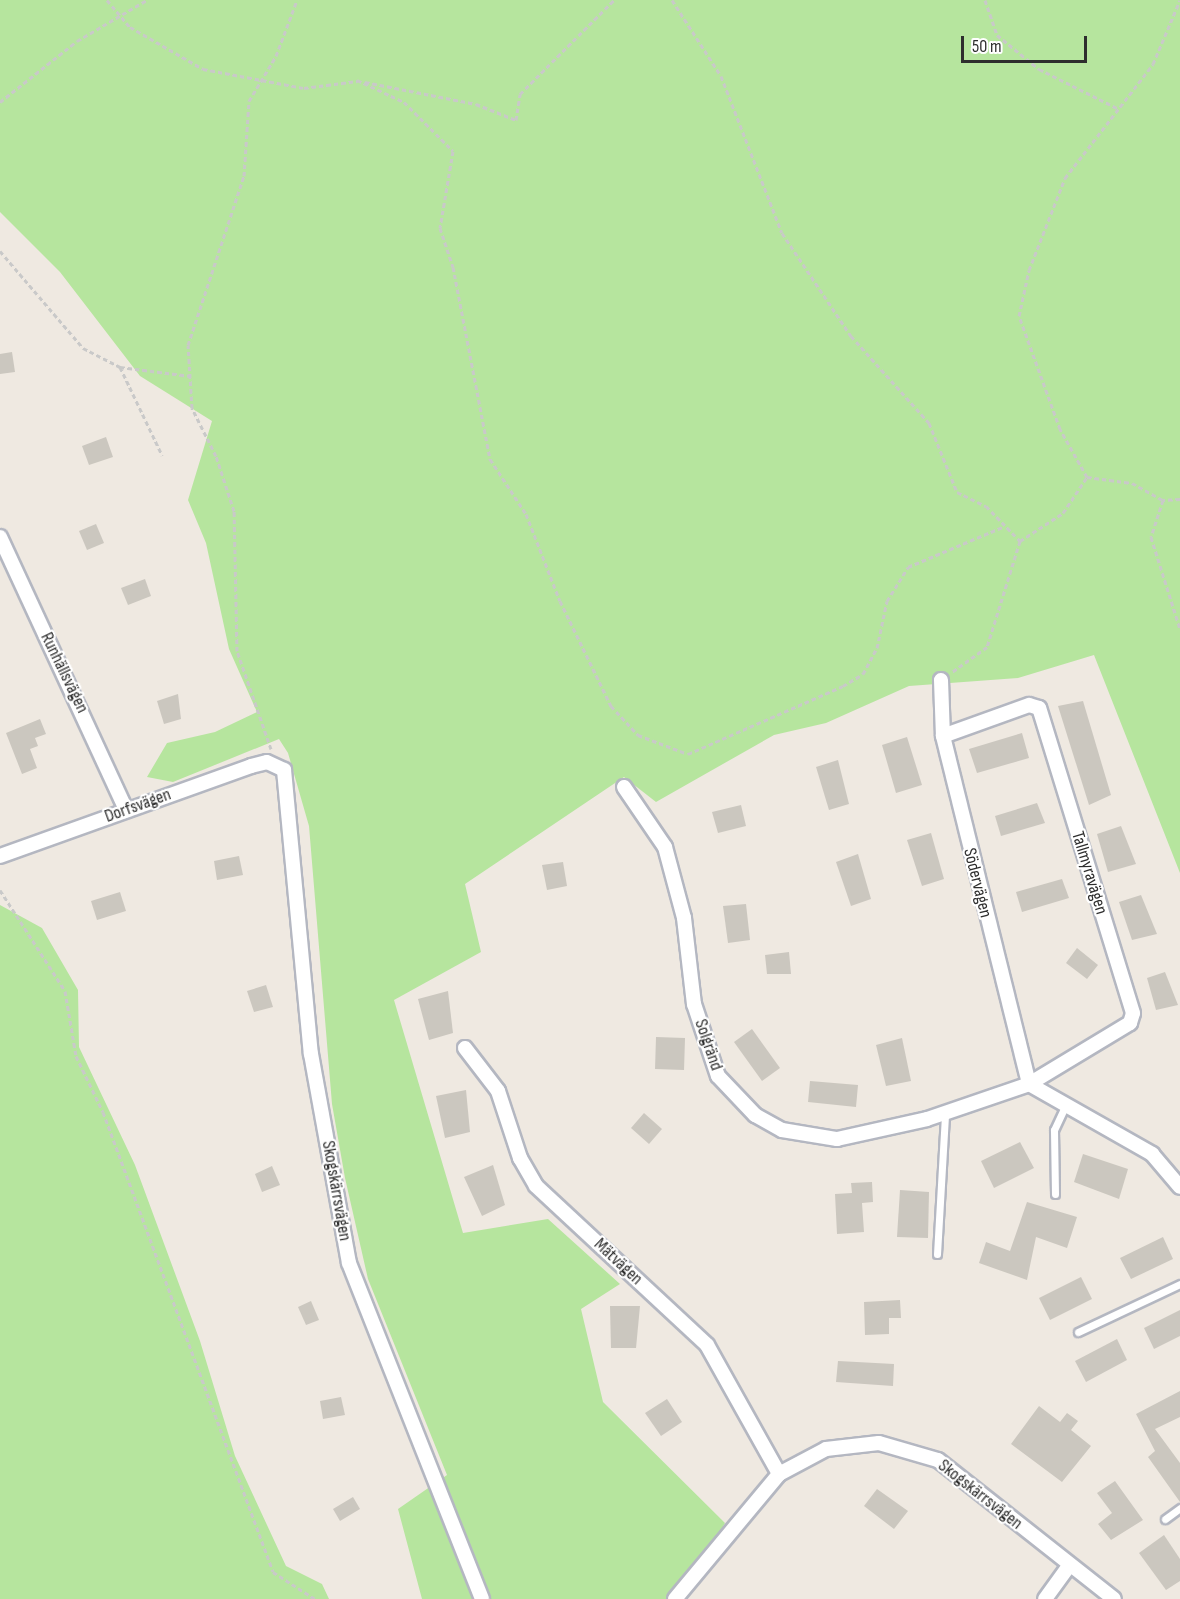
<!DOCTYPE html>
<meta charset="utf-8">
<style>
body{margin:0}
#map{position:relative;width:1180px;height:1599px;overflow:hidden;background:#efe9e1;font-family:"Sofia Sans Condensed",sans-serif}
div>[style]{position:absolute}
.green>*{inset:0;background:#b6e59e}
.building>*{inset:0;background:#cbc7bf}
.path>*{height:3px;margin-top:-1.5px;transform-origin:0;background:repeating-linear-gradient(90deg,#c9c9c9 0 4.5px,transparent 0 7.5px)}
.roads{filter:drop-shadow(2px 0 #b4b7c1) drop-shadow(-2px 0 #b4b7c1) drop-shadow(0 2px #b4b7c1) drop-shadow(0 -2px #b4b7c1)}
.service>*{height:7px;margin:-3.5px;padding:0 3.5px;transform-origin:3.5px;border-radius:3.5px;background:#fff}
.minor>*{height:14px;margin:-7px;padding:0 7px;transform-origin:7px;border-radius:7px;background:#fff}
span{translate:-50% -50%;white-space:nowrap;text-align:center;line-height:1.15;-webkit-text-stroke:4.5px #fff;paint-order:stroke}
.street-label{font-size:18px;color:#2e2e2e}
.scale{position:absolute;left:961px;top:36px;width:126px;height:27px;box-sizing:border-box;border:3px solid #2e2e2e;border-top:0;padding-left:8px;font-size:18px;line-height:21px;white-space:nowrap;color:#2e2e2e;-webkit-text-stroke:4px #fff;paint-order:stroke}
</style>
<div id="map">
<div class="green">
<i style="clip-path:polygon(0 0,1180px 0,1180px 873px,1094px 655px,1018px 678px,909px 686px,826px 723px,774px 735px,656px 802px,624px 777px,465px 884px,481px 952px,394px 1000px,463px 1233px,548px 1219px,620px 1284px,581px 1309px,603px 1402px,725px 1523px,683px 1599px,422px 1599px,398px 1509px,447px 1475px,368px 1279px,345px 1178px,332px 1104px,309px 826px,288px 753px,279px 739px,173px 782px,147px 777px,167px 743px,215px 732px,257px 712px,229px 649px,206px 543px,188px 500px,212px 421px,140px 376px,60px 272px,0 212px)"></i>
<i style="clip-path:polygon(0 905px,42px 928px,78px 990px,79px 1047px,135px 1165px,200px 1341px,235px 1456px,286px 1566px,322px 1584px,329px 1599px,0 1599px)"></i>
</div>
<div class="building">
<i style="clip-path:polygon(12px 352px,15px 372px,0 374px,0 354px)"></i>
<i style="clip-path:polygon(106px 437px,113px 457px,89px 465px,82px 446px)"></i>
<i style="clip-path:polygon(96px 524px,104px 543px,87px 550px,79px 531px)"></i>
<i style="clip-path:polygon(145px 579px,151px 596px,128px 605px,121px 588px)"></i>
<i style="clip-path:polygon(178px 694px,181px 719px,164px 724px,157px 701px)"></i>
<i style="clip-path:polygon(1083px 701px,1111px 795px,1089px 805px,1058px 706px)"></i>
<i style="clip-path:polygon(40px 719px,46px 734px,35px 738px,38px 746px,30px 749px,37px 768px,22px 774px,6px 733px)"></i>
<i style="clip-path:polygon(1022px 733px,1029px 758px,977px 773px,969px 749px)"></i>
<i style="clip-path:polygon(907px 737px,922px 785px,896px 793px,882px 745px)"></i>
<i style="clip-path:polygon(838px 760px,849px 804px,829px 810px,816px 767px)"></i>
<i style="clip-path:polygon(1037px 803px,1045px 823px,1001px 836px,995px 816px)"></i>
<i style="clip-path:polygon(741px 805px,746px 826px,718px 833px,712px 812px)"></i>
<i style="clip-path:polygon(1121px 826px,1136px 864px,1108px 872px,1097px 834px)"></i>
<i style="clip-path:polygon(931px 833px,944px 879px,922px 886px,907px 840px)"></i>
<i style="clip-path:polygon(858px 854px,871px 899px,851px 906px,836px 862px)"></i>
<i style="clip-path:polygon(239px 856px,243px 875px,217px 880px,214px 861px)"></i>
<i style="clip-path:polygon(563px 862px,567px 886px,547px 890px,542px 865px)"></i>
<i style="clip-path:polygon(1062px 879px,1069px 898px,1022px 912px,1016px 892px)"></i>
<i style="clip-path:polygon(120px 892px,126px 911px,97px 920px,91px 901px)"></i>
<i style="clip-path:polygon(1141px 895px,1157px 934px,1132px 940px,1119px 902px)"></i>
<i style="clip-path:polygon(746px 904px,750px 940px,728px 943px,723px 906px)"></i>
<i style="clip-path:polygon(1077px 948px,1098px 965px,1087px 979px,1066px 963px)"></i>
<i style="clip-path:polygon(789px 952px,791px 974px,767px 974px,765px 955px)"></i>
<i style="clip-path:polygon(1165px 972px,1178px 1005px,1156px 1010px,1147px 978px)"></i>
<i style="clip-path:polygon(266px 985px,273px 1007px,254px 1012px,247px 991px)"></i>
<i style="clip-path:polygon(448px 991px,453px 1033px,429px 1040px,418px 999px)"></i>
<i style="clip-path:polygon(752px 1029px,780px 1068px,762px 1081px,734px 1042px)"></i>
<i style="clip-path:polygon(656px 1037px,685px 1038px,684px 1070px,655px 1069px)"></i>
<i style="clip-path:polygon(902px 1038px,911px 1081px,886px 1086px,876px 1045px)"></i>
<i style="clip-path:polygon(810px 1081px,858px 1085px,856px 1107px,808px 1102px)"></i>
<i style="clip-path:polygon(466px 1090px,470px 1132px,445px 1138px,436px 1096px)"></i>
<i style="clip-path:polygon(644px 1113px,662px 1129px,649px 1144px,631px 1128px)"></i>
<i style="clip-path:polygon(1020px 1142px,1034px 1168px,994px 1188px,981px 1161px)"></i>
<i style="clip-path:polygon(1083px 1154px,1128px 1169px,1119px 1199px,1074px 1182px)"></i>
<i style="clip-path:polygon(493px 1165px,505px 1205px,482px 1216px,464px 1177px)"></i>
<i style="clip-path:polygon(272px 1166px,280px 1185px,262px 1192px,255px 1174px)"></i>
<i style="clip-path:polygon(872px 1182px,873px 1202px,862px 1203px,864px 1232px,837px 1234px,835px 1194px,852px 1193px,851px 1183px)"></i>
<i style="clip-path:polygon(900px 1190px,929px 1192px,928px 1238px,897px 1237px)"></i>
<i style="clip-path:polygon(1027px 1202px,1077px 1217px,1067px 1248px,1036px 1237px,1027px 1280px,979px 1263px,986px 1242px,1010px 1251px)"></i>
<i style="clip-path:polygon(1163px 1237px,1173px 1259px,1131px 1279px,1120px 1258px)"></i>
<i style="clip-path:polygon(1081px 1277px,1092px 1299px,1050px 1320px,1039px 1298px)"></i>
<i style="clip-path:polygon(900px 1300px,901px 1318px,889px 1318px,889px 1334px,865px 1335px,864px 1302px)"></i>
<i style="clip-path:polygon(311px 1301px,319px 1320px,306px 1325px,298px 1307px)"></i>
<i style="clip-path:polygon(610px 1306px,640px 1306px,636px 1348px,611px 1348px)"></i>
<i style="clip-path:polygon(1180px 1310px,1180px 1336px,1154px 1349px,1144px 1328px)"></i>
<i style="clip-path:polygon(1117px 1339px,1127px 1360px,1086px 1382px,1075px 1361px)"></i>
<i style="clip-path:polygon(838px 1361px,894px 1364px,893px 1386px,836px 1382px)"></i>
<i style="clip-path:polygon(1180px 1391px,1180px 1417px,1155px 1429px,1180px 1463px,1180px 1502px,1148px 1457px,1155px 1451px,1136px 1414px)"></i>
<i style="clip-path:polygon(341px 1397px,345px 1415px,323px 1419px,320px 1401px)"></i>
<i style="clip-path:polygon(667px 1399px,682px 1422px,661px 1436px,645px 1413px)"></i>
<i style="clip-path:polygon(1039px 1406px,1060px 1422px,1067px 1413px,1078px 1421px,1071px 1430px,1091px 1446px,1062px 1482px,1011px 1444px)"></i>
<i style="clip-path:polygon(1115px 1481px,1143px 1520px,1111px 1540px,1098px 1524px,1112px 1513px,1097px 1493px)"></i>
<i style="clip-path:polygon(877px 1489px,908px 1511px,894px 1529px,864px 1506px)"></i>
<i style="clip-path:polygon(353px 1497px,360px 1509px,340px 1521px,333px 1509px)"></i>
<i style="clip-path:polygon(1164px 1535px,1180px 1559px,1180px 1581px,1166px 1590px,1139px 1553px)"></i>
</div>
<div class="path">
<i style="left:107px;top:0;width:35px;rotate:50deg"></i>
<i style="left:130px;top:27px;width:84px;rotate:29.9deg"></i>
<i style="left:203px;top:69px;width:103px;rotate:10.7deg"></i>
<i style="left:304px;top:88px;width:54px;rotate:-7.4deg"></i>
<i style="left:672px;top:0;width:90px;rotate:57.2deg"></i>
<i style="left:721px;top:76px;width:168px;rotate:68.8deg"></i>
<i style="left:782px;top:233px;width:124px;rotate:56.2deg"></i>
<i style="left:851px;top:336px;width:117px;rotate:48.1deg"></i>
<i style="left:929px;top:423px;width:74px;rotate:67.9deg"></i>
<i style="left:957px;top:492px;width:32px;rotate:26deg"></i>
<i style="left:986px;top:506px;width:49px;rotate:45.8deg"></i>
<i style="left:1020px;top:541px;width:111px;rotate:107.3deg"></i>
<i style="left:987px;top:647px;width:43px;rotate:144.5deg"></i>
<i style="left:985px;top:0;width:37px;rotate:71deg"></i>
<i style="left:997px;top:35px;width:54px;rotate:39deg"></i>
<i style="left:1039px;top:69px;width:89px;rotate:26.6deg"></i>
<i style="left:357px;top:80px;width:52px;rotate:25.1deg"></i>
<i style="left:404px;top:102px;width:69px;rotate:45deg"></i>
<i style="left:453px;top:151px;width:78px;rotate:99.6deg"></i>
<i style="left:440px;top:228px;width:41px;rotate:71.6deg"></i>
<i style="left:453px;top:267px;width:196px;rotate:79.1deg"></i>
<i style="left:490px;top:459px;width:66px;rotate:56.8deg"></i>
<i style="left:526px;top:514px;width:93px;rotate:68.7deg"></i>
<i style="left:560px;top:601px;width:117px;rotate:64.1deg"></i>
<i style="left:611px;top:706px;width:40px;rotate:47deg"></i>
<i style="left:638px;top:735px;width:53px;rotate:20.8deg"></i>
<i style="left:688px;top:754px;width:169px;rotate:-23.7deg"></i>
<i style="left:843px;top:686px;width:23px;rotate:-31deg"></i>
<i style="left:863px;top:674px;width:30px;rotate:-62deg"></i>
<i style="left:877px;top:648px;width:48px;rotate:-78deg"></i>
<i style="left:887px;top:601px;width:40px;rotate:-58deg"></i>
<i style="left:908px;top:567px;width:105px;rotate:-22.9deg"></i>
<i style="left:365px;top:82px;width:113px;rotate:11.2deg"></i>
<i style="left:476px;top:104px;width:43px;rotate:21.8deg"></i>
<i style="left:516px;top:120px;width:26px;rotate:-81deg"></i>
<i style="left:520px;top:94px;width:133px;rotate:-45deg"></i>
<i style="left:0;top:102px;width:98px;rotate:-38.4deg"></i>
<i style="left:77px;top:41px;width:81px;rotate:-30.4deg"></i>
<i style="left:0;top:251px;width:128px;rotate:49.4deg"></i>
<i style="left:83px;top:348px;width:42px;rotate:27.2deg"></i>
<i style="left:120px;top:367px;width:98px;rotate:64.5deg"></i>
<i style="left:120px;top:367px;width:71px;rotate:7.3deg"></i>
<i style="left:1087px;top:477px;width:45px;rotate:7.6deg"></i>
<i style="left:1132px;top:483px;width:35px;rotate:29deg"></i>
<i style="left:1180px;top:499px;width:17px;rotate:177deg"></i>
<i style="left:1163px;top:500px;width:39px;rotate:108deg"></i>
<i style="left:1151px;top:537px;width:96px;rotate:72.5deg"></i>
<i style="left:1020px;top:541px;width:51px;rotate:-33.1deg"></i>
<i style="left:1063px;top:513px;width:43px;rotate:-56.3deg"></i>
<i style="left:1087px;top:477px;width:55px;rotate:-119.4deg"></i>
<i style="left:1060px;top:429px;width:120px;rotate:-109.9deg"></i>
<i style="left:1019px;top:316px;width:47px;rotate:-77.7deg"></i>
<i style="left:1029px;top:270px;width:99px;rotate:-68.6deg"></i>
<i style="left:1065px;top:178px;width:144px;rotate:-52.3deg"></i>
<i style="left:1153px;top:64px;width:69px;rotate:-67.1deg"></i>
<i style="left:271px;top:749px;width:104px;rotate:-109.1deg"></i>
<i style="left:237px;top:651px;width:140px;rotate:-91.2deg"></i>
<i style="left:234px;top:511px;width:58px;rotate:-108.1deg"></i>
<i style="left:216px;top:456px;width:54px;rotate:-116.6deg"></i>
<i style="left:192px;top:408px;width:63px;rotate:-93.6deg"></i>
<i style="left:188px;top:345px;width:178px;rotate:-71.7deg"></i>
<i style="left:244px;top:176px;width:75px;rotate:-86.2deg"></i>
<i style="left:249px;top:101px;width:52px;rotate:-59deg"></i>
<i style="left:276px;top:56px;width:60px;rotate:-69.4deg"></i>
<i style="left:0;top:890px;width:120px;rotate:57.2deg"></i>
<i style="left:65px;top:991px;width:66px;rotate:80.4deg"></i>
<i style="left:76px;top:1056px;width:62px;rotate:64.3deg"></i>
<i style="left:103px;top:1112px;width:490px;rotate:69.7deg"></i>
<i style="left:273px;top:1572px;width:50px;rotate:32.7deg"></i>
</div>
<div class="roads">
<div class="service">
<i style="left:1055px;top:1194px;width:64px;rotate:-90.9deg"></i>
<i style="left:1054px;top:1130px;width:26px;rotate:-65deg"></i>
<i style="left:937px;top:1254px;width:140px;rotate:-86.7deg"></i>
<i style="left:1078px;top:1332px;width:113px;rotate:-25.2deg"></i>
<i style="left:1165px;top:1519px;width:19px;rotate:-36deg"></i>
</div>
<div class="minor">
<i style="left:0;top:537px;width:301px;rotate:65.2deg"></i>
<i style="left:941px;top:680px;width:56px;rotate:88deg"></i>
<i style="left:943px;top:736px;width:358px;rotate:76.1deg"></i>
<i style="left:1029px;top:1084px;width:118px;rotate:-31.1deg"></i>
<i style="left:1130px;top:1023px;width:10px;rotate:-73deg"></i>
<i style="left:1133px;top:1013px;width:319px;rotate:-107.1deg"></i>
<i style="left:1039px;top:708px;width:10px;rotate:-163deg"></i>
<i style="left:1029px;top:705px;width:91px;rotate:160.2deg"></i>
<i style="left:624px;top:787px;width:73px;rotate:55.7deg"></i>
<i style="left:665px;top:847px;width:73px;rotate:75deg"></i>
<i style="left:684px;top:918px;width:87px;rotate:83.4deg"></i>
<i style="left:694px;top:1004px;width:76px;rotate:71.6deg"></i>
<i style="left:718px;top:1076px;width:54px;rotate:46.5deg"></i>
<i style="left:755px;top:1115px;width:31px;rotate:29deg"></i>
<i style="left:782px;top:1130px;width:56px;rotate:9.3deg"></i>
<i style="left:837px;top:1139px;width:92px;rotate:-12.5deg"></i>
<i style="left:927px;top:1119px;width:108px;rotate:-18.9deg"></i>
<i style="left:1029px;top:1084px;width:142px;rotate:29.6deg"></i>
<i style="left:1152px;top:1154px;width:43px;rotate:49.7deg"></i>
<i style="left:0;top:856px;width:267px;rotate:-19.7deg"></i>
<i style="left:251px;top:766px;width:16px;rotate:-14deg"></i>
<i style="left:267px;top:762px;width:19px;rotate:25deg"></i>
<i style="left:284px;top:770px;width:285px;rotate:84.6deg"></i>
<i style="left:311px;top:1054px;width:212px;rotate:79.7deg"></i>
<i style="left:349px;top:1263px;width:361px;rotate:68.4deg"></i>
<i style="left:465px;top:1048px;width:54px;rotate:52.5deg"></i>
<i style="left:498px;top:1091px;width:71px;rotate:71.8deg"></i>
<i style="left:520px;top:1158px;width:32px;rotate:60deg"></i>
<i style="left:536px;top:1186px;width:233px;rotate:42.9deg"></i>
<i style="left:707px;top:1345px;width:148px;rotate:60.8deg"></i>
<i style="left:675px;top:1599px;width:163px;rotate:-50.2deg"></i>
<i style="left:779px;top:1474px;width:53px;rotate:-28deg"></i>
<i style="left:826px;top:1449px;width:53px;rotate:-6.5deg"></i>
<i style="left:879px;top:1443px;width:61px;rotate:16.1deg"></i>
<i style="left:938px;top:1460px;width:224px;rotate:38.3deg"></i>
<i style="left:1045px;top:1599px;width:39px;rotate:-54deg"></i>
</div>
</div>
<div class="street-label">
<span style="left:64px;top:673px;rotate:64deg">Runhällsvägen</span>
<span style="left:138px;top:806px;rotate:-20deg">Dorfsvägen</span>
<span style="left:1089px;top:873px;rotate:73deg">Tallmyravägen</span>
<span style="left:977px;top:883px;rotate:76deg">Södervägen</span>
<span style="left:708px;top:1045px;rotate:71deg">Solgränd</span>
<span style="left:336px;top:1191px;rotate:80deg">Skogskärrsvägen</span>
<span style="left:618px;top:1262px;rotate:43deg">Mätvägen</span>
<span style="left:980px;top:1495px;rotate:38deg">Skogskärrsvägen</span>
</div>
<div class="scale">50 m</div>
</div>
